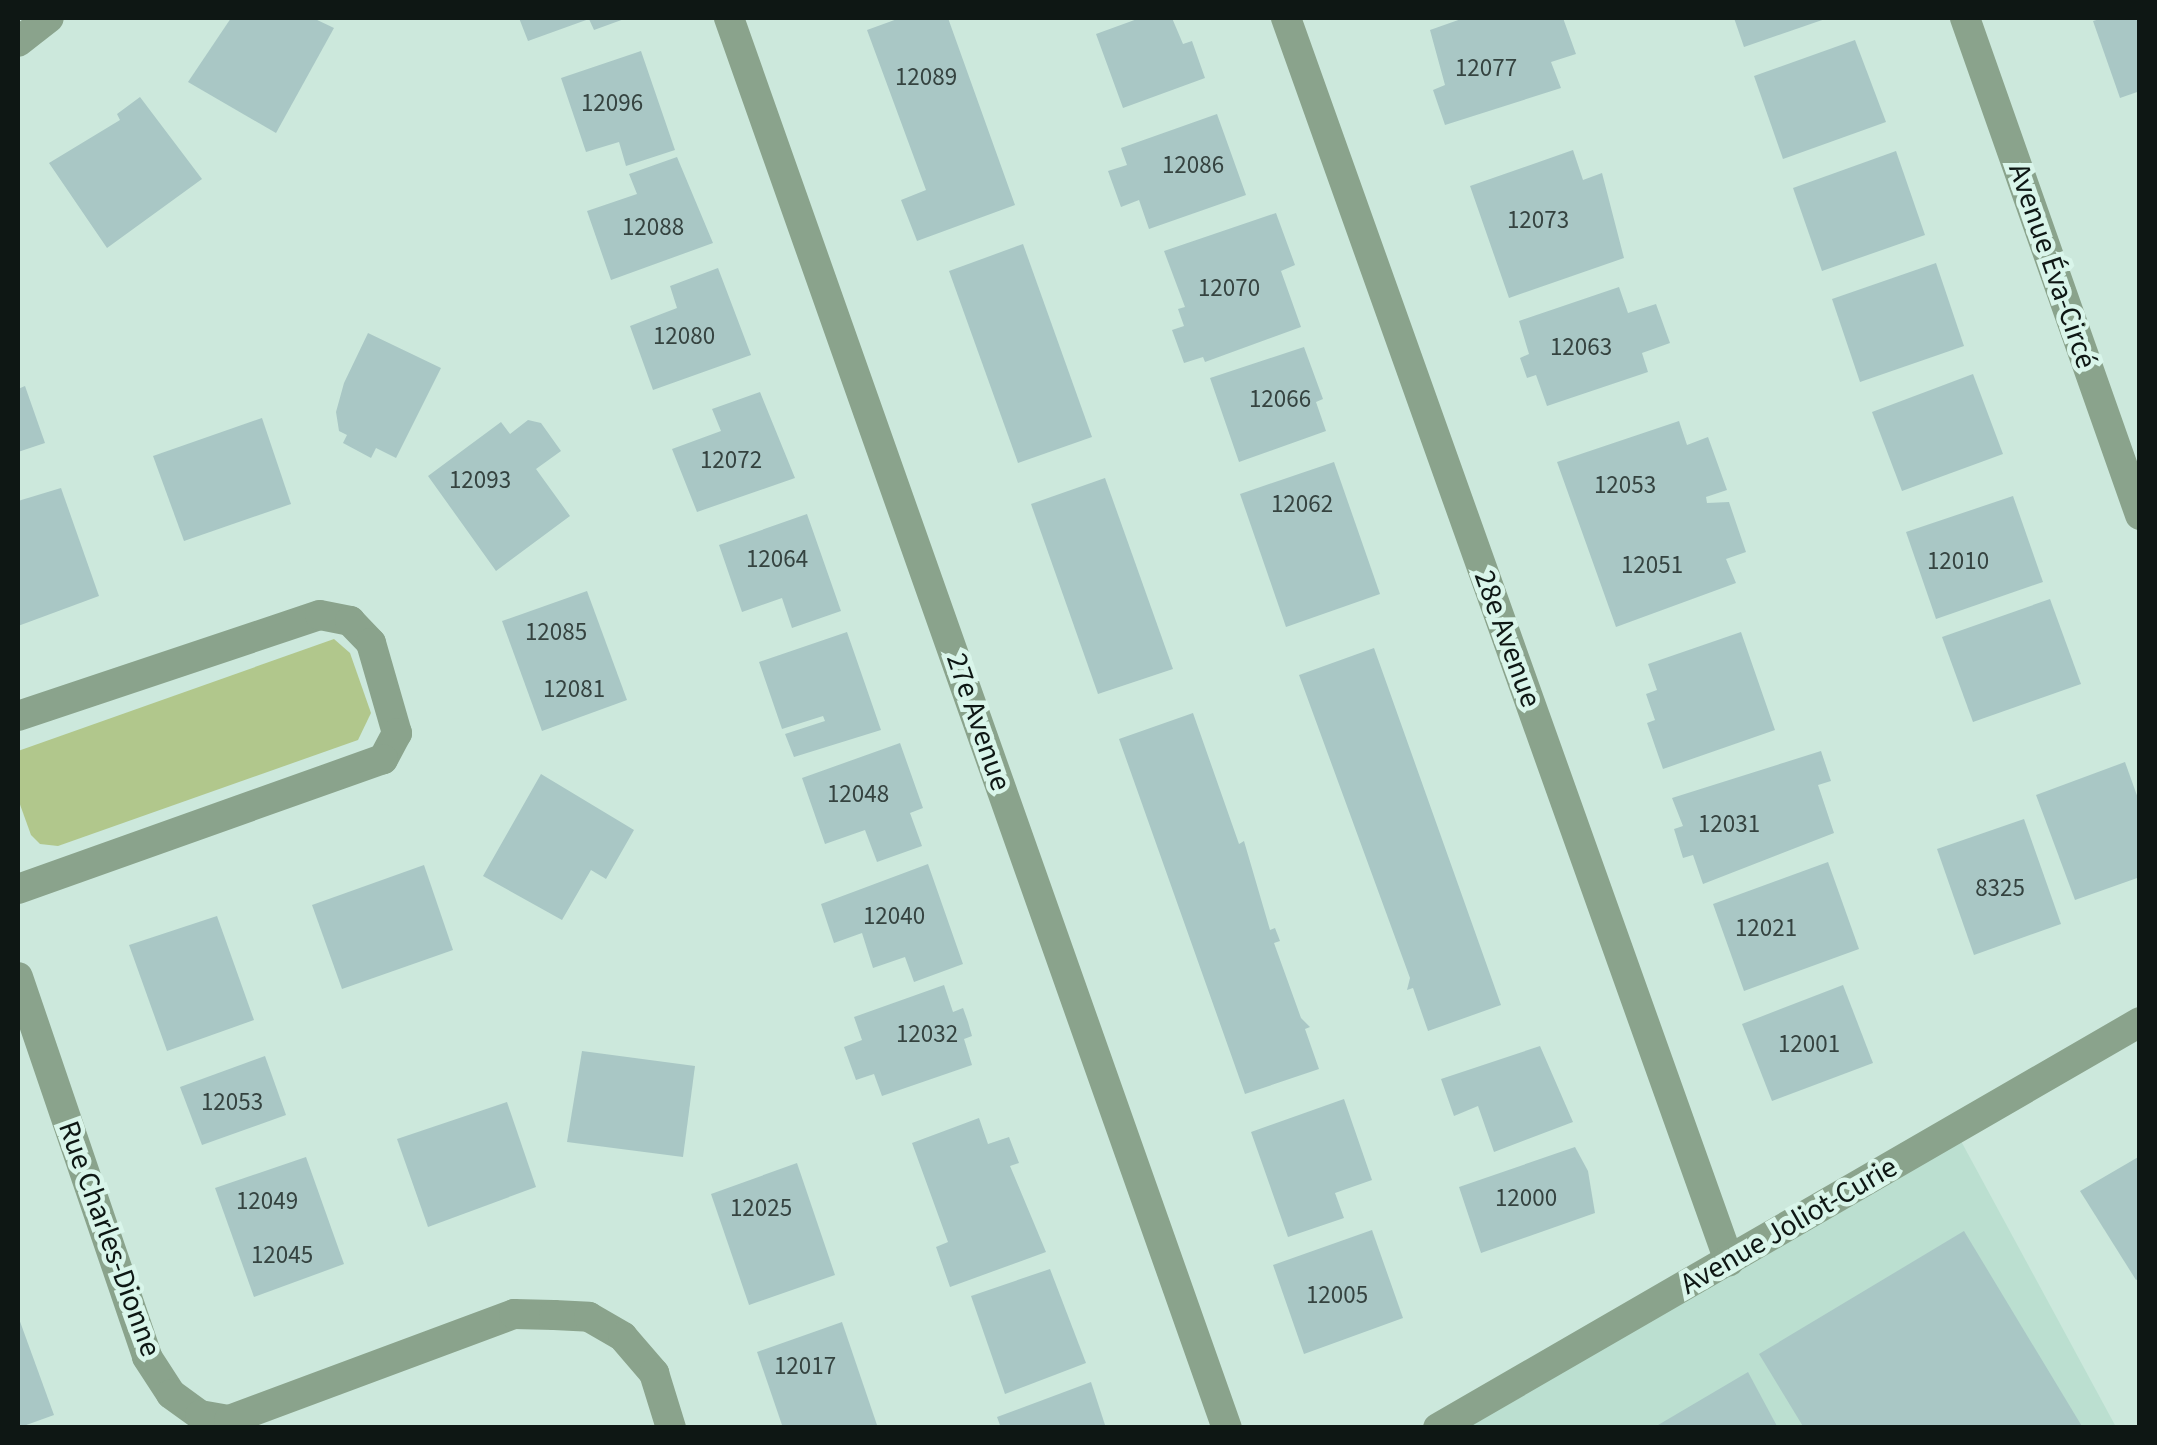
<!DOCTYPE html>
<meta charset="utf-8">
<style>
body{margin:0}
#map{position:relative;width:2157px;height:1445px;overflow:hidden;background:#cce8dc;font-family:"Source Sans 3",sans-serif}
div>[style]{position:absolute}
.built>*{inset:0;background:#bbdfd0}
.green>*{inset:0;background:#b1c78c}
.building>*{inset:0;background:#a9c7c5}
.street>*{height:30px;margin:-15px;padding:0 15px;transform-origin:15px;border-radius:15px;background:#8aa38c}
span{translate:-50% -50%;white-space:nowrap;text-align:center;line-height:1.15;-webkit-text-stroke:9px #d9f5ea;paint-order:stroke}
.number-label{font-size:25px;color:#354340}
.number-label span{-webkit-text-stroke-width:0}
.street-label{font-size:30px;color:#0e1714}
.frame{position:absolute;inset:0;border:20px solid #0e1714;pointer-events:none}
</style>
<div id="map">
<div class="built">
<i style="clip-path:polygon(1955px 1130px,2116px 1427px,1438px 1428px)"></i>
</div>
<div class="green">
<i style="clip-path:polygon(334px 639px,350px 653px,371px 713px,358px 740px,58px 846px,40px 844px,31px 835px,18px 799px,18px 751px)"></i>
</div>
<div class="building">
<i style="clip-path:polygon(231px 18px,313px 18px,334px 28px,276px 133px,188px 82px)"></i>
<i style="clip-path:polygon(519px 18px,627px 18px,594px 30px,589px 19px,528px 41px)"></i>
<i style="clip-path:polygon(900px 18px,948px 18px,1015px 205px,917px 241px,901px 200px,926px 190px,867px 30px)"></i>
<i style="clip-path:polygon(1140px 18px,1172px 18px,1183px 44px,1192px 41px,1205px 78px,1123px 108px,1096px 34px)"></i>
<i style="clip-path:polygon(1464px 18px,1563px 18px,1576px 54px,1551px 62px,1561px 88px,1445px 125px,1433px 90px,1445px 85px,1430px 30px)"></i>
<i style="clip-path:polygon(1734px 18px,1828px 18px,1744px 47px)"></i>
<i style="clip-path:polygon(2103px 18px,2140px 18px,2140px 91px,2120px 98px,2093px 21px)"></i>
<i style="clip-path:polygon(1855px 40px,1886px 122px,1783px 159px,1754px 76px)"></i>
<i style="clip-path:polygon(641px 51px,675px 150px,626px 166px,619px 142px,586px 152px,561px 78px)"></i>
<i style="clip-path:polygon(140px 97px,202px 179px,107px 248px,49px 163px,120px 120px,117px 114px)"></i>
<i style="clip-path:polygon(1217px 114px,1246px 195px,1149px 229px,1139px 200px,1121px 207px,1108px 171px,1127px 165px,1121px 148px)"></i>
<i style="clip-path:polygon(1573px 150px,1583px 180px,1602px 173px,1624px 258px,1509px 298px,1470px 186px)"></i>
<i style="clip-path:polygon(1896px 151px,1925px 235px,1822px 271px,1793px 188px)"></i>
<i style="clip-path:polygon(677px 157px,713px 243px,611px 280px,587px 211px,637px 194px,629px 174px)"></i>
<i style="clip-path:polygon(1276px 213px,1295px 265px,1281px 271px,1301px 327px,1205px 362px,1203px 357px,1184px 363px,1172px 330px,1184px 326px,1178px 309px,1185px 307px,1164px 251px)"></i>
<i style="clip-path:polygon(1023px 244px,1092px 437px,1018px 463px,949px 271px)"></i>
<i style="clip-path:polygon(1936px 263px,1964px 346px,1860px 382px,1832px 299px)"></i>
<i style="clip-path:polygon(718px 268px,751px 355px,653px 390px,630px 326px,677px 308px,670px 286px)"></i>
<i style="clip-path:polygon(1619px 287px,1628px 313px,1656px 304px,1670px 343px,1642px 353px,1648px 372px,1547px 406px,1536px 375px,1527px 378px,1520px 358px,1529px 354px,1519px 321px)"></i>
<i style="clip-path:polygon(368px 333px,441px 368px,396px 458px,376px 448px,371px 458px,343px 443px,347px 435px,339px 431px,336px 412px,344px 383px)"></i>
<i style="clip-path:polygon(1304px 347px,1323px 399px,1316px 402px,1326px 431px,1239px 462px,1210px 378px)"></i>
<i style="clip-path:polygon(1973px 374px,2003px 454px,1902px 491px,1872px 412px)"></i>
<i style="clip-path:polygon(25px 386px,45px 443px,18px 452px,18px 389px)"></i>
<i style="clip-path:polygon(760px 392px,795px 478px,697px 512px,672px 449px,721px 431px,712px 409px)"></i>
<i style="clip-path:polygon(262px 418px,291px 504px,184px 541px,153px 456px)"></i>
<i style="clip-path:polygon(528px 420px,541px 423px,561px 451px,536px 469px,570px 516px,496px 571px,428px 476px,501px 422px,510px 434px)"></i>
<i style="clip-path:polygon(1679px 421px,1687px 445px,1708px 437px,1727px 490px,1706px 497px,1707px 503px,1729px 502px,1746px 552px,1726px 559px,1736px 583px,1616px 627px,1557px 462px)"></i>
<i style="clip-path:polygon(1334px 462px,1380px 594px,1286px 627px,1240px 494px)"></i>
<i style="clip-path:polygon(1105px 478px,1173px 669px,1098px 694px,1031px 504px)"></i>
<i style="clip-path:polygon(61px 488px,99px 596px,18px 626px,18px 501px)"></i>
<i style="clip-path:polygon(2013px 496px,2043px 582px,1936px 619px,1906px 532px)"></i>
<i style="clip-path:polygon(807px 514px,841px 611px,792px 628px,782px 598px,742px 612px,719px 545px)"></i>
<i style="clip-path:polygon(587px 591px,627px 700px,542px 731px,502px 621px)"></i>
<i style="clip-path:polygon(2050px 599px,2081px 684px,1973px 722px,1942px 637px)"></i>
<i style="clip-path:polygon(847px 632px,881px 730px,794px 757px,785px 734px,825px 721px,823px 716px,782px 729px,759px 662px)"></i>
<i style="clip-path:polygon(1741px 632px,1775px 730px,1663px 769px,1647px 723px,1655px 720px,1646px 694px,1657px 690px,1648px 664px)"></i>
<i style="clip-path:polygon(1374px 648px,1501px 1005px,1428px 1031px,1413px 988px,1407px 990px,1410px 978px,1299px 675px)"></i>
<i style="clip-path:polygon(1193px 713px,1239px 844px,1244px 841px,1270px 930px,1275px 928px,1280px 941px,1274px 943px,1301px 1018px,1310px 1027px,1305px 1029px,1319px 1069px,1245px 1094px,1119px 739px)"></i>
<i style="clip-path:polygon(900px 743px,923px 808px,910px 813px,922px 846px,877px 862px,865px 830px,825px 844px,802px 778px)"></i>
<i style="clip-path:polygon(1821px 751px,1831px 781px,1818px 785px,1834px 833px,1703px 884px,1693px 855px,1683px 858px,1674px 829px,1683px 826px,1672px 798px)"></i>
<i style="clip-path:polygon(2125px 762px,2140px 804px,2140px 877px,2075px 900px,2036px 795px)"></i>
<i style="clip-path:polygon(541px 774px,634px 830px,606px 879px,591px 870px,562px 920px,483px 876px)"></i>
<i style="clip-path:polygon(2024px 819px,2061px 924px,1974px 955px,1937px 849px)"></i>
<i style="clip-path:polygon(1828px 862px,1859px 949px,1744px 991px,1713px 904px)"></i>
<i style="clip-path:polygon(928px 864px,963px 964px,914px 982px,905px 957px,873px 968px,862px 933px,834px 943px,821px 904px)"></i>
<i style="clip-path:polygon(424px 865px,453px 950px,342px 989px,312px 905px)"></i>
<i style="clip-path:polygon(217px 916px,254px 1020px,167px 1051px,129px 945px)"></i>
<i style="clip-path:polygon(944px 985px,953px 1012px,963px 1008px,968px 1022px,972px 1036px,964px 1039px,972px 1065px,882px 1096px,874px 1074px,856px 1080px,844px 1047px,862px 1040px,854px 1017px)"></i>
<i style="clip-path:polygon(1843px 985px,1873px 1063px,1772px 1101px,1742px 1024px)"></i>
<i style="clip-path:polygon(1540px 1046px,1573px 1122px,1494px 1152px,1478px 1106px,1454px 1116px,1441px 1079px)"></i>
<i style="clip-path:polygon(582px 1051px,695px 1066px,683px 1157px,567px 1142px)"></i>
<i style="clip-path:polygon(265px 1056px,286px 1115px,202px 1145px,180px 1087px)"></i>
<i style="clip-path:polygon(1344px 1099px,1372px 1180px,1335px 1193px,1344px 1218px,1288px 1237px,1251px 1132px)"></i>
<i style="clip-path:polygon(507px 1102px,536px 1187px,428px 1227px,397px 1139px)"></i>
<i style="clip-path:polygon(979px 1118px,988px 1144px,1009px 1137px,1019px 1163px,1010px 1166px,1046px 1252px,950px 1287px,936px 1247px,948px 1242px,912px 1143px)"></i>
<i style="clip-path:polygon(1575px 1147px,1588px 1171px,1595px 1213px,1481px 1253px,1459px 1187px)"></i>
<i style="clip-path:polygon(2140px 1156px,2140px 1278px,2136px 1280px,2080px 1191px)"></i>
<i style="clip-path:polygon(306px 1157px,344px 1264px,254px 1297px,215px 1188px)"></i>
<i style="clip-path:polygon(797px 1163px,835px 1275px,749px 1305px,711px 1194px)"></i>
<i style="clip-path:polygon(1372px 1230px,1403px 1318px,1304px 1354px,1273px 1265px)"></i>
<i style="clip-path:polygon(1964px 1231px,2083px 1428px,1804px 1428px,1759px 1354px)"></i>
<i style="clip-path:polygon(1050px 1269px,1086px 1363px,1005px 1394px,971px 1296px)"></i>
<i style="clip-path:polygon(18px 1316px,54px 1415px,18px 1428px)"></i>
<i style="clip-path:polygon(842px 1322px,878px 1428px,783px 1428px,757px 1352px)"></i>
<i style="clip-path:polygon(1748px 1372px,1778px 1428px,1653px 1428px)"></i>
<i style="clip-path:polygon(1091px 1382px,1106px 1428px,1001px 1428px,997px 1417px)"></i>
</div>
<div class="street">
<i style="left:729px;top:18px;width:1495px;rotate:70.55deg"></i>
<i style="left:1286px;top:18px;width:1320px;rotate:70.38deg"></i>
<i style="left:1965px;top:18px;width:527px;rotate:70.6deg"></i>
<i style="left:18px;top:42px;width:39px;rotate:-38deg"></i>
<i style="left:18px;top:716px;width:318px;rotate:-18.5deg"></i>
<i style="left:320px;top:615px;width:31px;rotate:11deg"></i>
<i style="left:350px;top:621px;width:30px;rotate:46deg"></i>
<i style="left:371px;top:643px;width:94px;rotate:73.9deg"></i>
<i style="left:397px;top:733px;width:30px;rotate:118deg"></i>
<i style="left:383px;top:759px;width:387px;rotate:160.4deg"></i>
<i style="left:18px;top:977px;width:401px;rotate:71.2deg"></i>
<i style="left:147px;top:1357px;width:44px;rotate:57deg"></i>
<i style="left:171px;top:1394px;width:36px;rotate:36deg"></i>
<i style="left:200px;top:1415px;width:29px;rotate:10deg"></i>
<i style="left:229px;top:1420px;width:304px;rotate:-20.4deg"></i>
<i style="left:514px;top:1314px;width:40px;rotate:1.4deg"></i>
<i style="left:554px;top:1315px;width:35px;rotate:3deg"></i>
<i style="left:589px;top:1317px;width:39px;rotate:30deg"></i>
<i style="left:623px;top:1337px;width:48px;rotate:49.3deg"></i>
<i style="left:654px;top:1373px;width:58px;rotate:72.8deg"></i>
<i style="left:1438px;top:1428px;width:811px;rotate:-30.04deg"></i>
</div>
<div class="number-label">
<span style="left:1486px;top:68px">12077</span>
<span style="left:926px;top:77px">12089</span>
<span style="left:612px;top:103px">12096</span>
<span style="left:1193px;top:165px">12086</span>
<span style="left:1538px;top:220px">12073</span>
<span style="left:653px;top:227px">12088</span>
<span style="left:1229px;top:288px">12070</span>
<span style="left:684px;top:336px">12080</span>
<span style="left:1581px;top:347px">12063</span>
<span style="left:1280px;top:399px">12066</span>
<span style="left:731px;top:460px">12072</span>
<span style="left:480px;top:480px">12093</span>
<span style="left:1625px;top:485px">12053</span>
<span style="left:1302px;top:504px">12062</span>
<span style="left:777px;top:559px">12064</span>
<span style="left:1958px;top:561px">12010</span>
<span style="left:1652px;top:565px">12051</span>
<span style="left:556px;top:632px">12085</span>
<span style="left:574px;top:689px">12081</span>
<span style="left:858px;top:794px">12048</span>
<span style="left:1729px;top:824px">12031</span>
<span style="left:2000px;top:888px">8325</span>
<span style="left:894px;top:916px">12040</span>
<span style="left:1766px;top:928px">12021</span>
<span style="left:927px;top:1034px">12032</span>
<span style="left:1809px;top:1044px">12001</span>
<span style="left:232px;top:1102px">12053</span>
<span style="left:1526px;top:1198px">12000</span>
<span style="left:267px;top:1201px">12049</span>
<span style="left:761px;top:1208px">12025</span>
<span style="left:282px;top:1255px">12045</span>
<span style="left:1337px;top:1295px">12005</span>
<span style="left:805px;top:1366px">12017</span>
</div>
<div class="street-label">
<span style="left:2052px;top:266px;rotate:71deg">Avenue Éva-Circé</span>
<span style="left:1507px;top:639px;rotate:70deg">28e Avenue</span>
<span style="left:978px;top:722px;rotate:71deg">27e Avenue</span>
<span style="left:1789px;top:1226px;rotate:-30deg">Avenue Joliot-Curie</span>
<span style="left:109px;top:1239px;rotate:70deg">Rue Charles-Dionne</span>
</div>
<div class="frame"></div>
</div>
